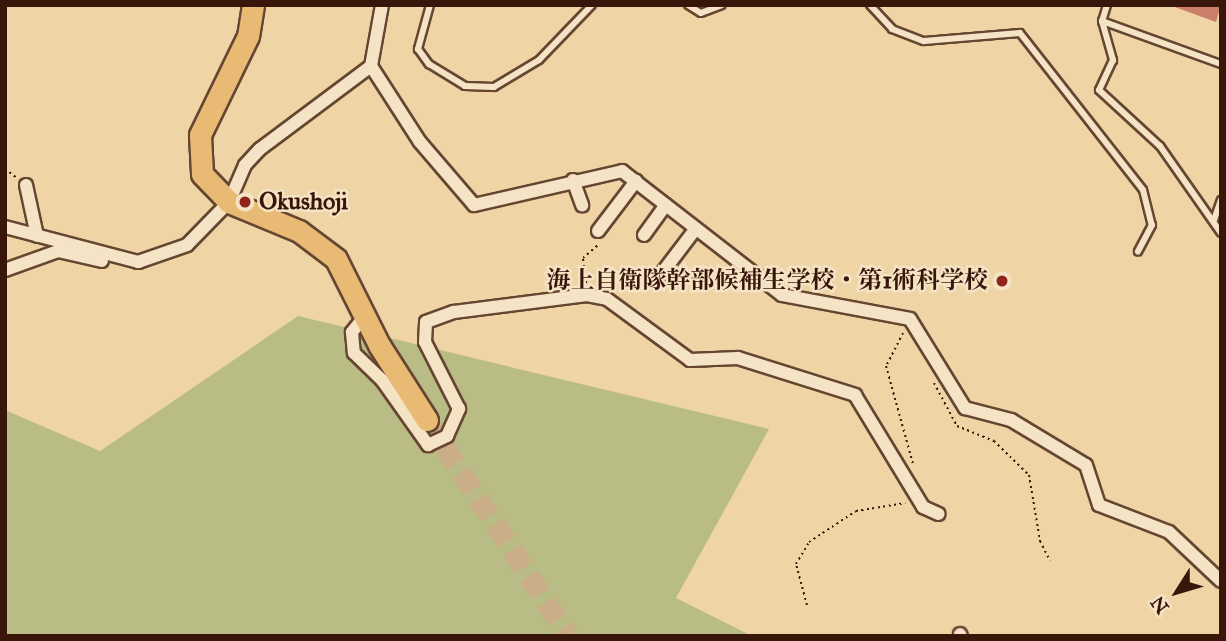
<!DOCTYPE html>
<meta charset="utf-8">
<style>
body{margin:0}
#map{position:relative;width:1226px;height:641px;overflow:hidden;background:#efd4a6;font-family:"IM FELL Great Primer","Noto Serif JP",serif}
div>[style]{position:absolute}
.green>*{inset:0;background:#babc86}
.building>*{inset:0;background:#cc7e6b}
.highway-tunnel>*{height:21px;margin-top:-10.5px;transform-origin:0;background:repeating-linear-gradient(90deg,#caae87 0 21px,transparent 0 31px)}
.path>*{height:2px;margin-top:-1px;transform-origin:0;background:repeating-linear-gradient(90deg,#38170a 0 2px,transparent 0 5.5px)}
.roads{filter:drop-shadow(2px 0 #664631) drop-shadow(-2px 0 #664631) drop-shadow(0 2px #664631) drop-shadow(0 -2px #664631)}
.lane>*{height:6px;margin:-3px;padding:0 3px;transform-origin:3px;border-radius:3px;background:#f5e3c5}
.street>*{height:12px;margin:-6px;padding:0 6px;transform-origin:6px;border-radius:6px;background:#f5e3c5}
.highway>*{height:21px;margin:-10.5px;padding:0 10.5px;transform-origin:10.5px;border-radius:10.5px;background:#e8ba73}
.dots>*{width:19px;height:19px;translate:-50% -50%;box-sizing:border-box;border:4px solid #f5e3c5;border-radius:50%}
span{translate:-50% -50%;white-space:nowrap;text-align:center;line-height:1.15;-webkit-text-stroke:5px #f5e3c5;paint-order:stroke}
.poi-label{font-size:24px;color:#38170a;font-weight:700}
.left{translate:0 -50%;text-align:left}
.right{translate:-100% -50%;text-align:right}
.frame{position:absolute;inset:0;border:7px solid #38170a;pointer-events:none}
.north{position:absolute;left:1142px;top:557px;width:70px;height:70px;-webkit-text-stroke:5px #f5e3c5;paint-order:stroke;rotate:233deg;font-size:19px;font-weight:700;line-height:28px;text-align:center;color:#38170a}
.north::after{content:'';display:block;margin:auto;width:24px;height:32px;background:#38170a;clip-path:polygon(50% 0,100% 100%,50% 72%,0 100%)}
</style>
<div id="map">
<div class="green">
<i style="clip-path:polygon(298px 316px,769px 429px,676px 598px,752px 636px,5px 636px,5px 410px,100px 451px)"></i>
</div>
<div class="building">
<i style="clip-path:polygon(1221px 5px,1216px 22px,1172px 6px,1173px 5px)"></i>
</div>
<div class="highway-tunnel">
<i style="left:427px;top:420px;width:258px;rotate:56.7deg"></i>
</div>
<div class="path">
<i style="left:5px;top:169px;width:15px;rotate:37deg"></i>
<i style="left:586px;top:283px;width:25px;rotate:-97deg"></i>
<i style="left:583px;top:258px;width:20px;rotate:-41deg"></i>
<i style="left:903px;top:333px;width:37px;rotate:117deg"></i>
<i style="left:886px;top:366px;width:102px;rotate:74.6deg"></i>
<i style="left:934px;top:383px;width:49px;rotate:61.9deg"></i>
<i style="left:957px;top:426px;width:40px;rotate:22deg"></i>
<i style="left:994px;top:441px;width:49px;rotate:44.2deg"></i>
<i style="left:1029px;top:475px;width:67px;rotate:80.5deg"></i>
<i style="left:1040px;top:541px;width:22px;rotate:63deg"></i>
<i style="left:807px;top:605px;width:42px;rotate:-105deg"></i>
<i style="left:796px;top:564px;width:26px;rotate:-59deg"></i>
<i style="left:809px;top:542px;width:56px;rotate:-33.4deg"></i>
<i style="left:856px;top:511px;width:50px;rotate:-9.3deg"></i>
</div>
<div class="roads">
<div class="lane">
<i style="left:430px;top:5px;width:46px;rotate:105.3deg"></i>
<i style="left:418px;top:49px;width:19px;rotate:54deg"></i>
<i style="left:429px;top:64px;width:42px;rotate:31.4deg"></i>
<i style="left:465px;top:86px;width:29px;rotate:2deg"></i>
<i style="left:494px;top:87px;width:52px;rotate:-31deg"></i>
<i style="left:539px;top:60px;width:76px;rotate:-46.1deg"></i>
<i style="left:688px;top:5px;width:15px;rotate:32deg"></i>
<i style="left:701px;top:13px;width:22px;rotate:-21deg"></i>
<i style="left:870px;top:5px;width:33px;rotate:47deg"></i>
<i style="left:892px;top:29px;width:34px;rotate:21deg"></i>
<i style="left:924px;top:41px;width:96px;rotate:-4.8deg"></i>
<i style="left:1020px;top:33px;width:199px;rotate:51.9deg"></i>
<i style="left:1143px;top:190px;width:36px;rotate:76deg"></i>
<i style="left:1152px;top:225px;width:30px;rotate:118deg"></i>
<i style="left:1107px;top:5px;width:17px;rotate:107deg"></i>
<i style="left:1102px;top:21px;width:41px;rotate:74.2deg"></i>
<i style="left:1113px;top:60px;width:33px;rotate:115deg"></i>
<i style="left:1099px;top:90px;width:83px;rotate:42.6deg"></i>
<i style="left:1160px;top:146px;width:106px;rotate:55deg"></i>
<i style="left:1102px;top:21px;width:127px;rotate:19.9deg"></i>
<i style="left:1214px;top:220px;width:21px;rotate:-71deg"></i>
</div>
<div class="street">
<i style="left:371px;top:66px;width:90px;rotate:57.2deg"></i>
<i style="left:420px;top:142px;width:83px;rotate:49.4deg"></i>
<i style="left:474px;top:205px;width:152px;rotate:-12.9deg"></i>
<i style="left:622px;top:171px;width:202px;rotate:37.8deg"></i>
<i style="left:782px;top:295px;width:130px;rotate:10.6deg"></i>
<i style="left:910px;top:319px;width:105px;rotate:58.3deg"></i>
<i style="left:965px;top:408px;width:48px;rotate:14.6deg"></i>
<i style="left:1011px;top:420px;width:87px;rotate:31deg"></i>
<i style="left:1086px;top:465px;width:42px;rotate:72deg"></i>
<i style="left:1099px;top:505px;width:75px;rotate:21.1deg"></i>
<i style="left:1169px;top:532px;width:71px;rotate:43.3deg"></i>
<i style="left:573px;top:180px;width:27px;rotate:70deg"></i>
<i style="left:26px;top:185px;width:52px;rotate:77.8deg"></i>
<i style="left:5px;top:227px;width:138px;rotate:14.7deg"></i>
<i style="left:138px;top:262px;width:52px;rotate:-19.1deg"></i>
<i style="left:187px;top:245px;width:60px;rotate:-45.7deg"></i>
<i style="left:229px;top:202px;width:40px;rotate:-66.6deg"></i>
<i style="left:245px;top:165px;width:22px;rotate:-47deg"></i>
<i style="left:260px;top:149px;width:139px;rotate:-36.8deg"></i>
<i style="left:371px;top:66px;width:62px;rotate:-79.8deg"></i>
<i style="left:598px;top:231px;width:63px;rotate:-52.8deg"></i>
<i style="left:644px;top:235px;width:37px;rotate:-54deg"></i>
<i style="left:5px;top:270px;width:56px;rotate:-19.7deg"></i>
<i style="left:58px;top:251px;width:45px;rotate:12.8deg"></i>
<i style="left:656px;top:281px;width:63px;rotate:-52.8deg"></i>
<i style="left:365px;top:316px;width:21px;rotate:129deg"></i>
<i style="left:352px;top:332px;width:21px;rotate:85deg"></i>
<i style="left:354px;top:353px;width:39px;rotate:44deg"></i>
<i style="left:382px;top:380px;width:80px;rotate:54.7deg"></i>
<i style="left:428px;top:445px;width:21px;rotate:-25deg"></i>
<i style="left:447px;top:436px;width:30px;rotate:-66deg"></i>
<i style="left:459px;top:409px;width:75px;rotate:-116.9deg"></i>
<i style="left:425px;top:342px;width:20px;rotate:-87deg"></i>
<i style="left:426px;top:322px;width:30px;rotate:-20deg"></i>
<i style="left:454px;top:312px;width:134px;rotate:-7.3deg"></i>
<i style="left:587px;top:295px;width:20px;rotate:11deg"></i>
<i style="left:607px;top:299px;width:103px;rotate:36.3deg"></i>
<i style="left:690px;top:360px;width:48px;rotate:-2.4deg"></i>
<i style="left:738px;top:358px;width:123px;rotate:17.5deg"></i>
<i style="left:855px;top:395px;width:131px;rotate:58.7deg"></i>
<i style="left:923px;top:507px;width:17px;rotate:24deg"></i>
<i style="left:960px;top:634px;width:2px;rotate:63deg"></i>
</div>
<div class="highway">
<i style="left:253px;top:5px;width:31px;rotate:99deg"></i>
<i style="left:248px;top:36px;width:110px;rotate:115.9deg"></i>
<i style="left:200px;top:135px;width:39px;rotate:87deg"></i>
<i style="left:202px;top:174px;width:39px;rotate:46deg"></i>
<i style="left:229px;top:202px;width:76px;rotate:22.5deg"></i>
<i style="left:299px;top:231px;width:46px;rotate:37.1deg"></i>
<i style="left:336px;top:259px;width:96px;rotate:63.4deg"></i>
<i style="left:379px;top:345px;width:89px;rotate:57.4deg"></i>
</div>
</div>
<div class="dots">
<i style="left:245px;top:202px;background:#8f2418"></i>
<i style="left:1002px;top:281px;background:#8f2418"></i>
</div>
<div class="poi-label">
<span class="left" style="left:259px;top:202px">Okushoji</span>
<span class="right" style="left:988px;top:281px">海上自衛隊幹部候補生学校・第1術科学校</span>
</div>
<div class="frame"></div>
<div class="north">N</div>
</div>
